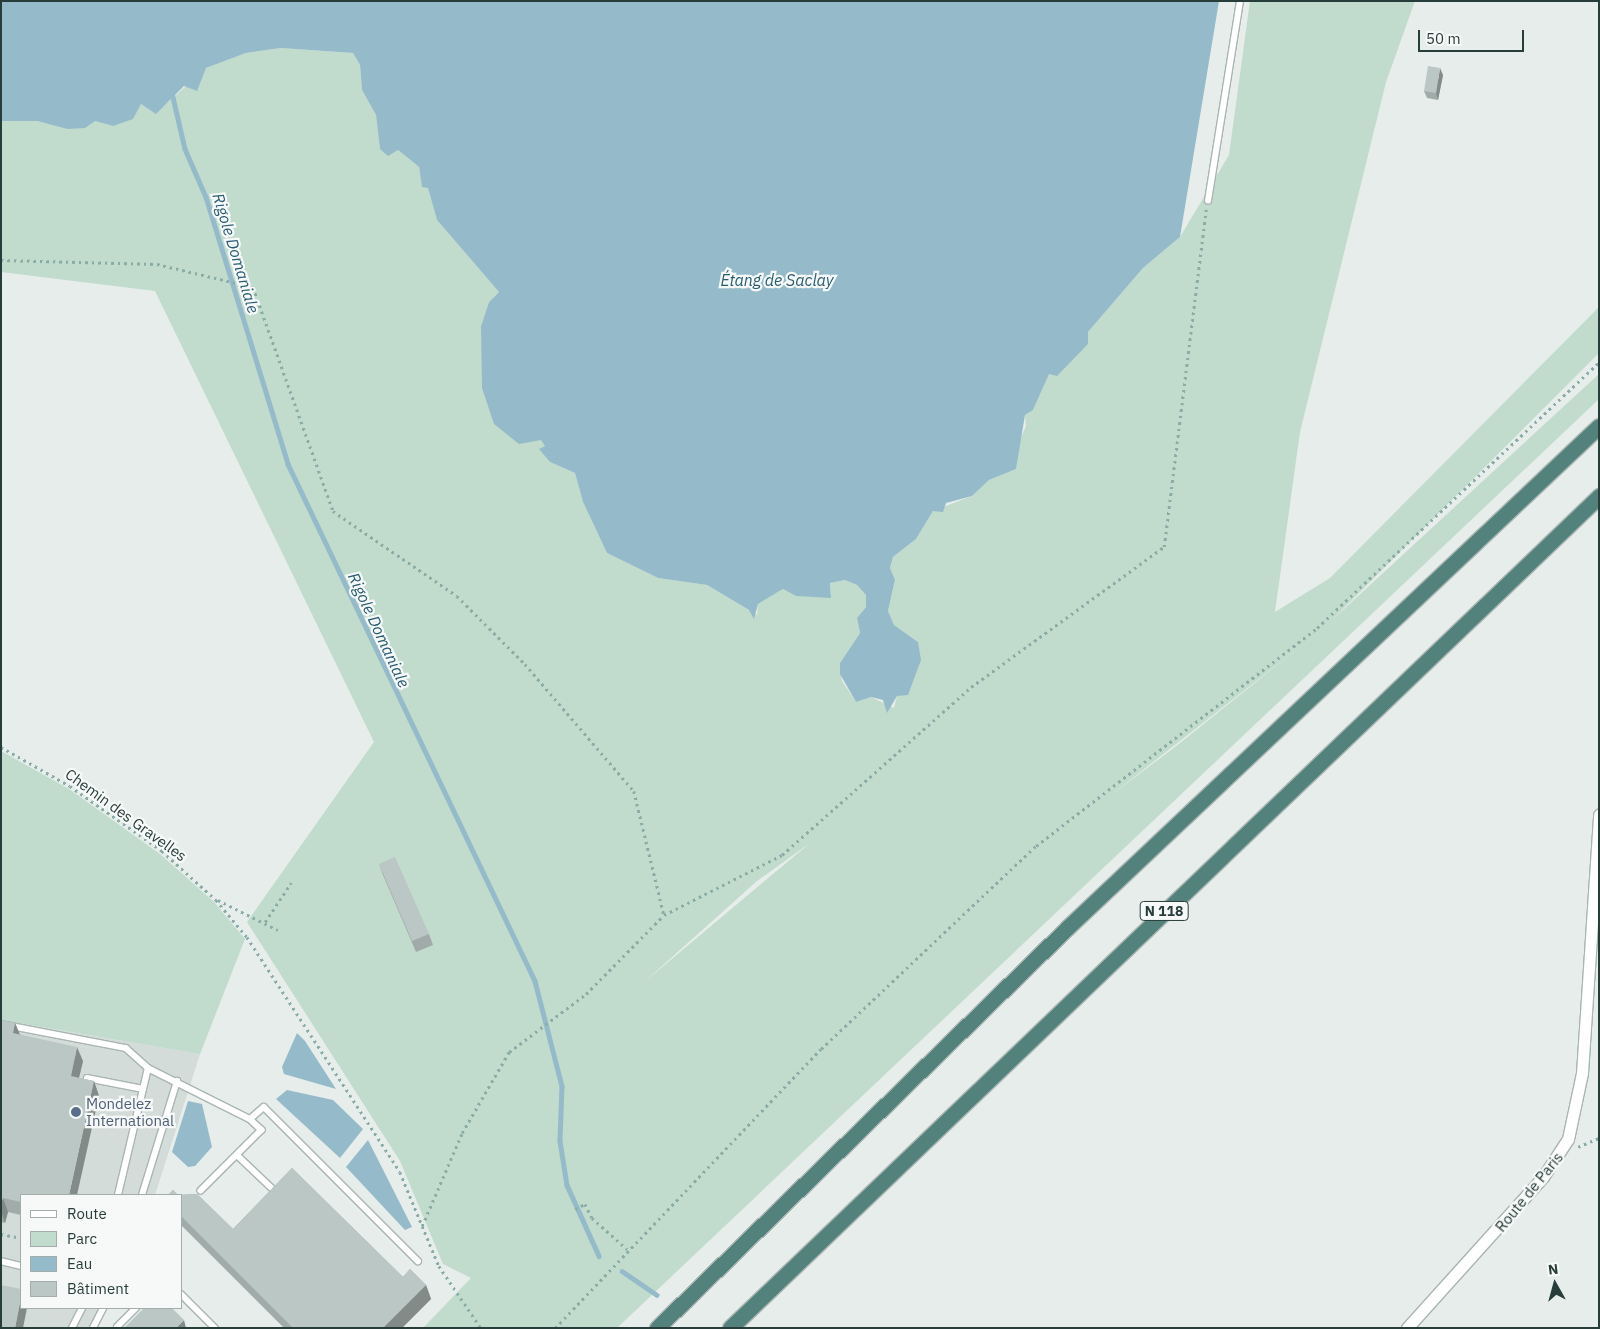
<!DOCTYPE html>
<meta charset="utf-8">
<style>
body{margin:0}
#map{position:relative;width:1600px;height:1329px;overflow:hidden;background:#e6edea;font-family:"IBM Plex Sans",sans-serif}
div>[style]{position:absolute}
.built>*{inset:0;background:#d4dcda}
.green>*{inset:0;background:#c1dbcc}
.water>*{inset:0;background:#95bbca}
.stream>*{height:4.5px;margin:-2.25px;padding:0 2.25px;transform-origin:2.25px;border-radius:2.25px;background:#95bbca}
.path>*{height:2.5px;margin-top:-1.25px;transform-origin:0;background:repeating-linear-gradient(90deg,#8aaca6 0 2.5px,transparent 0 6.5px)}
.roads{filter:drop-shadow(1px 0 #a9b5b2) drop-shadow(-1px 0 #a9b5b2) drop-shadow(0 1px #a9b5b2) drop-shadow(0 -1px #a9b5b2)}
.service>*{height:5.5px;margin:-2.75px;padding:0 2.75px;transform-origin:2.75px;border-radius:2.75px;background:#fff}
.minor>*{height:11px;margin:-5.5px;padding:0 5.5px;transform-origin:5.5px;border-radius:5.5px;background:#fff}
.trunk>*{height:15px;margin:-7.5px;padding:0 7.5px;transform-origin:7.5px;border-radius:7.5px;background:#53817c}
.wall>*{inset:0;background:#a1aba9}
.shaded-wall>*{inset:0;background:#838b89}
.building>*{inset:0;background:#bbc7c4}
.dots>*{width:14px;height:14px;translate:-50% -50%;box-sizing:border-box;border:2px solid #f6f9f8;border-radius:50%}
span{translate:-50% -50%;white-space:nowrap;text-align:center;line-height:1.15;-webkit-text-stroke:4.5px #f6f9f8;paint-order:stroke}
.shield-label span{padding:1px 4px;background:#f6f9f8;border:1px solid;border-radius:4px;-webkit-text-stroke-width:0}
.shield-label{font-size:14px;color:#273d3a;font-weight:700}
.street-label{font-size:15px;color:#273d3a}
.service-label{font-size:15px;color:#4e5e75}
.left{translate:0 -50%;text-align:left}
.water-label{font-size:16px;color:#285c72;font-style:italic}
.frame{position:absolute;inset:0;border:2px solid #273d3a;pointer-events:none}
.legend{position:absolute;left:20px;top:1194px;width:162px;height:115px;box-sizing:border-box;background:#f6f9f8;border:1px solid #a3aeac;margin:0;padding:6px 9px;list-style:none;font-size:15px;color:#273d3a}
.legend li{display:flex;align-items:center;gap:10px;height:25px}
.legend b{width:25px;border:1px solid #a3aeac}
.north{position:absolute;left:1530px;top:1259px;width:50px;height:50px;-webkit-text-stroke:4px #f6f9f8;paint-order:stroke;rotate:353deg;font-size:14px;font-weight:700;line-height:20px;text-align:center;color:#273d3a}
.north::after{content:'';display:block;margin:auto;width:18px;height:22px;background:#273d3a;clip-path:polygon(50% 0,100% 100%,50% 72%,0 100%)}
.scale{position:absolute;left:1418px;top:30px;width:106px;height:22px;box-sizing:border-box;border:2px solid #273d3a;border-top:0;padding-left:6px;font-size:15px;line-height:18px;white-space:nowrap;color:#273d3a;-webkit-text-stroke:4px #f6f9f8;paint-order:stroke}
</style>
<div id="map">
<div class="built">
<i style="clip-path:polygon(1px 1020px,200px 1054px,155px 1195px,21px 1195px,21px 1308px,106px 1308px,96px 1328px,1px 1328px)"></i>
</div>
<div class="green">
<i style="clip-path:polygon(evenodd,1250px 1px,1415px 1px,1386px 82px,1300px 432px,1275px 612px,1330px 578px,1599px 307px,1599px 353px,1331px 621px,1599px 374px,1599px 399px,617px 1328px,423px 1328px,471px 1278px,443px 1264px,400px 1161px,247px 922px,374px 742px,155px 291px,1px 272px,1px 121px,37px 121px,67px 129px,95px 121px,113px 126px,141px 104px,156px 113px,206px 68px,246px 53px,281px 48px,353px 53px,360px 65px,362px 90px,376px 115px,380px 149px,398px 150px,419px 167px,422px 186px,428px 187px,437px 220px,499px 292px,489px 302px,481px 326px,546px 446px,540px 449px,550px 462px,575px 473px,583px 502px,607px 553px,658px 578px,707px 585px,757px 615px,758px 604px,783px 589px,796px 596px,831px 597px,830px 583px,845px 580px,857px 585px,866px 595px,866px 607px,857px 618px,860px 633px,840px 663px,842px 681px,856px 702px,871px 697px,894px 708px,897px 696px,914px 676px,918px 642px,894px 625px,888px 611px,895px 581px,890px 568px,893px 557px,916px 539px,933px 511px,972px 496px,989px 480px,1016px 469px,1018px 445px,1026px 426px,1025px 415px,1033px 410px,1049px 373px,1088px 344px,1088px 332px,1143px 268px,1180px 237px,1229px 155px,1250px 1px,1306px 642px,1175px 747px,1114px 793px,1115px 792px,1306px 642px,1250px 1px,810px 843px,642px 984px,757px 881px,810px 843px)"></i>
<i style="clip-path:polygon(1px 751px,69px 789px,160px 854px,214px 902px,245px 939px,200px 1054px,1px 1020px)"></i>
</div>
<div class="water">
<i style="clip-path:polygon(1px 1px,1219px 1px,1180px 237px,1143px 268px,1088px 332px,1088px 344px,1057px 376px,1049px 374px,1033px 410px,1025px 415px,1016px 469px,989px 480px,972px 496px,946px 503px,943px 512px,933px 511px,916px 539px,893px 557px,890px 568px,895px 580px,888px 611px,894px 625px,918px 642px,921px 660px,908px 695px,897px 696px,887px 713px,883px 700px,871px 697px,856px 702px,840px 674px,840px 663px,860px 633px,857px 618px,866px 607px,866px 595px,857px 585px,845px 580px,830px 583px,831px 598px,796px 596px,783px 589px,758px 604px,754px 619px,749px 610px,707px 585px,658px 578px,607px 553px,583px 502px,575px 473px,550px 462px,539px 449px,545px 446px,541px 440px,519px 444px,494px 424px,482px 388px,481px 326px,489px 302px,499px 292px,437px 220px,428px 188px,422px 187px,419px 167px,398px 150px,388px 156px,380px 149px,376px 115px,362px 90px,360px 65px,353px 53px,281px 48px,246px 53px,206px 68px,197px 91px,184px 86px,156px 114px,141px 104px,133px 119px,113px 126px,95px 121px,85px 128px,67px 129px,37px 121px,1px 121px)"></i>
<i style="clip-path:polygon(297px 1033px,305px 1041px,336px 1089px,284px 1074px,282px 1067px)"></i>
<i style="clip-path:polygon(287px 1090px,333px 1100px,363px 1129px,340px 1158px,276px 1099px)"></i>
<i style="clip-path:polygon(188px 1101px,202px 1104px,212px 1147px,195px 1166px,188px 1167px,172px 1152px)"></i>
<i style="clip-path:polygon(368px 1140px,412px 1227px,405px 1230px,346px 1167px)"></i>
</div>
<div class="stream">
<i style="left:172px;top:93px;width:57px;rotate:76.9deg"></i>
<i style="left:185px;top:149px;width:52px;rotate:66.4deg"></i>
<i style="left:206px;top:197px;width:279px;rotate:72.9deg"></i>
<i style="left:288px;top:464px;width:573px;rotate:64.46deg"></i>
<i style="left:535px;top:981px;width:108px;rotate:75.6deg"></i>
<i style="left:562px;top:1086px;width:55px;rotate:92.1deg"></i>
<i style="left:560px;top:1141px;width:45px;rotate:81deg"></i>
<i style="left:567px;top:1185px;width:78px;rotate:65.7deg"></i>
<i style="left:622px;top:1271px;width:42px;rotate:34.4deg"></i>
</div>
<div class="path">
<i style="left:1px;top:260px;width:156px;rotate:1.5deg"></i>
<i style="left:157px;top:264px;width:99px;rotate:13.5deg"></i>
<i style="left:253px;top:287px;width:238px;rotate:70.3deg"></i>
<i style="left:333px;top:511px;width:150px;rotate:34.4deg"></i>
<i style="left:457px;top:596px;width:96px;rotate:45deg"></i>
<i style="left:525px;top:664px;width:167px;rotate:49.4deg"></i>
<i style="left:634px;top:791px;width:128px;rotate:76.4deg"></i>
<i style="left:1px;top:747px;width:79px;rotate:29.5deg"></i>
<i style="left:70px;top:786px;width:113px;rotate:35.2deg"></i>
<i style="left:162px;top:851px;width:73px;rotate:42.2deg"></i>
<i style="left:216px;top:900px;width:48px;rotate:50deg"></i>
<i style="left:247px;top:937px;width:280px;rotate:56.9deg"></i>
<i style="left:400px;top:1172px;width:102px;rotate:67.5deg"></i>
<i style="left:439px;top:1266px;width:75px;rotate:55.9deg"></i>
<i style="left:218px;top:900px;width:67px;rotate:26.6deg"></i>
<i style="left:265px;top:922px;width:47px;rotate:-56.3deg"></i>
<i style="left:1578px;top:1147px;width:23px;rotate:-23deg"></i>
<i style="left:575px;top:1209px;width:11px;rotate:-27deg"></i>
<i style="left:585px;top:1204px;width:16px;rotate:63deg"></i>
<i style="left:592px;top:1218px;width:47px;rotate:41.5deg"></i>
<i style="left:422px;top:1226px;width:101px;rotate:-66.7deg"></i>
<i style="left:462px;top:1133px;width:94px;rotate:-59.9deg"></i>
<i style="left:509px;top:1052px;width:96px;rotate:-37deg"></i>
<i style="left:586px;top:994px;width:111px;rotate:-45.4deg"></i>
<i style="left:664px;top:915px;width:132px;rotate:-27deg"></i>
<i style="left:782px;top:855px;width:253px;rotate:-41.6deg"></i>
<i style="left:971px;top:687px;width:238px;rotate:-36deg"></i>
<i style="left:1164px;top:547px;width:340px;rotate:-82.9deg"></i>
<i style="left:1px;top:1234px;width:20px;rotate:11deg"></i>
<i style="left:555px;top:1328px;width:385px;rotate:-46.4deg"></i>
<i style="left:821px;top:1049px;width:296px;rotate:-43.4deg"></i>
<i style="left:1036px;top:846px;width:356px;rotate:-37.8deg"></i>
<i style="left:1317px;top:628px;width:388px;rotate:-43.3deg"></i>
</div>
<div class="roads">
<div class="service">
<i style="left:1208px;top:201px;width:203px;rotate:-80.9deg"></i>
<i style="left:1px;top:1024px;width:127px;rotate:10.9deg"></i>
<i style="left:126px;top:1048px;width:30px;rotate:42deg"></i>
<i style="left:148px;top:1068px;width:114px;rotate:26.6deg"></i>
<i style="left:250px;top:1119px;width:16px;rotate:43deg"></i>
<i style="left:262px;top:1130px;width:86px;rotate:135deg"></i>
<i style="left:87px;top:1078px;width:57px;rotate:11.1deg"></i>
<i style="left:250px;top:1119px;width:18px;rotate:-41deg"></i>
<i style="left:264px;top:1107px;width:218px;rotate:45deg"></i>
<i style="left:237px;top:1155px;width:51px;rotate:43.4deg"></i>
<i style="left:118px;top:1195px;width:130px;rotate:-76.7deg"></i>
<i style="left:142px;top:1195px;width:119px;rotate:-72.9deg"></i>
<i style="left:1px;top:1261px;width:21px;rotate:14deg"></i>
<i style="left:181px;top:1294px;width:48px;rotate:45deg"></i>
<i style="left:117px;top:1327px;width:27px;rotate:-45deg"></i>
<i style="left:72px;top:1328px;width:22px;rotate:-63deg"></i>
<i style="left:93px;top:1328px;width:22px;rotate:-63deg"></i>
</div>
<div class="minor">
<i style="left:1407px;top:1328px;width:203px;rotate:-48deg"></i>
<i style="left:1543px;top:1177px;width:45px;rotate:-56.7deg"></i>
<i style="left:1568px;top:1139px;width:67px;rotate:-78deg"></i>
<i style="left:1582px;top:1073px;width:259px;rotate:-86.2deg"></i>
</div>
<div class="trunk">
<i style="left:657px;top:1328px;width:573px;rotate:-44.29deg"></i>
<i style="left:1067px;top:928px;width:731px;rotate:-43.34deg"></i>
<i style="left:730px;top:1328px;width:1203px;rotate:-43.75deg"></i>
</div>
</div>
<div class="wall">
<i style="clip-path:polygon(1443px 75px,1438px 100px,1427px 98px,1424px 91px)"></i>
<i style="clip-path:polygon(379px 864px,429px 934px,433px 945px,416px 952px,383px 875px)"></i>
<i style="clip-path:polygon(1px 1020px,15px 1023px,19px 1034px,83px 1061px,79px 1078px,94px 1081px,99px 1096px,21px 1195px,21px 1215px,8px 1212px,5px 1223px,1px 1222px)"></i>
<i style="clip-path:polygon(292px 1168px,403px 1277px,410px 1269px,426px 1285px,431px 1299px,402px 1328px,284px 1328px,181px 1225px,181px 1195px,168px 1195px,173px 1190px,178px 1195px,197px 1194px,233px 1229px)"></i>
</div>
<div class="shaded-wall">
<i style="clip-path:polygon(1440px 68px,1443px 75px,1438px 100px,1436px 93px)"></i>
<i style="clip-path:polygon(15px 1023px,21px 1037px,13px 1033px)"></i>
<i style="clip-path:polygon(77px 1047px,83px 1061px,76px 1090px,71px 1076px)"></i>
<i style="clip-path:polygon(94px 1081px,99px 1096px,77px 1195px,69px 1195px)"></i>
<i style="clip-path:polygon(3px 1198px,8px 1212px,5px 1223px,1px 1211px,1px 1204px)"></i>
<i style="clip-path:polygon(426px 1285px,431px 1299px,402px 1328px,383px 1328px)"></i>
<i style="clip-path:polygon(21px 1297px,21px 1308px,27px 1308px,23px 1328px,15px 1328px)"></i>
<i style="clip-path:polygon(184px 1320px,186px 1328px,176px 1328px)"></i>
</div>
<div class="building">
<i style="clip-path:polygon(1428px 66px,1440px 68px,1436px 93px,1424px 91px)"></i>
<i style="clip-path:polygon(395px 857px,429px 934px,412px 941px,379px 864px)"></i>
<i style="clip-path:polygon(1px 1020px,15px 1023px,13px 1033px,77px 1047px,71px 1076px,94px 1081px,69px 1195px,21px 1195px,21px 1202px,3px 1198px,1px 1204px)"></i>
<i style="clip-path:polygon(292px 1168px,403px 1277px,410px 1269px,426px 1285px,383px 1328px,293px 1328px,181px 1216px,181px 1195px,168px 1195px,173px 1190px,178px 1195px,197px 1194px,233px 1229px)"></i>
<i style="clip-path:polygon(1px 1285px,21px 1289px,21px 1297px,15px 1328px,1px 1328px)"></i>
<i style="clip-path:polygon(144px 1308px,172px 1308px,184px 1320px,176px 1328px,124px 1328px)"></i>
</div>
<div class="dots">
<i style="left:76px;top:1112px;background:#5c6f8a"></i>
</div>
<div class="shield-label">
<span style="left:1164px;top:911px">N 118</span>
</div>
<div class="street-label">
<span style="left:126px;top:815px;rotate:36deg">Chemin des Gravelles</span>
<span style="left:1529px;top:1192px;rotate:-51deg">Route de Paris</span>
</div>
<div class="service-label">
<span class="left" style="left:86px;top:1112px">Mondelez<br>International</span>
</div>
<div class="water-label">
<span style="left:236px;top:253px;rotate:73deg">Rigole Domaniale</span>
<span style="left:777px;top:280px">Étang de Saclay</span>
<span style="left:379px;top:630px;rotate:65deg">Rigole Domaniale</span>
</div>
<div class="frame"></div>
<ul class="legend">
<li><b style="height:6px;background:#fff"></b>Route</li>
<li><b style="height:14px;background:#c1dbcc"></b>Parc</li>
<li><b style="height:14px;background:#95bbca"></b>Eau</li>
<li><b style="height:14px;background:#bbc7c4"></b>Bâtiment</li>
</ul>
<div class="north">N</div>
<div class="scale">50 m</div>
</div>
